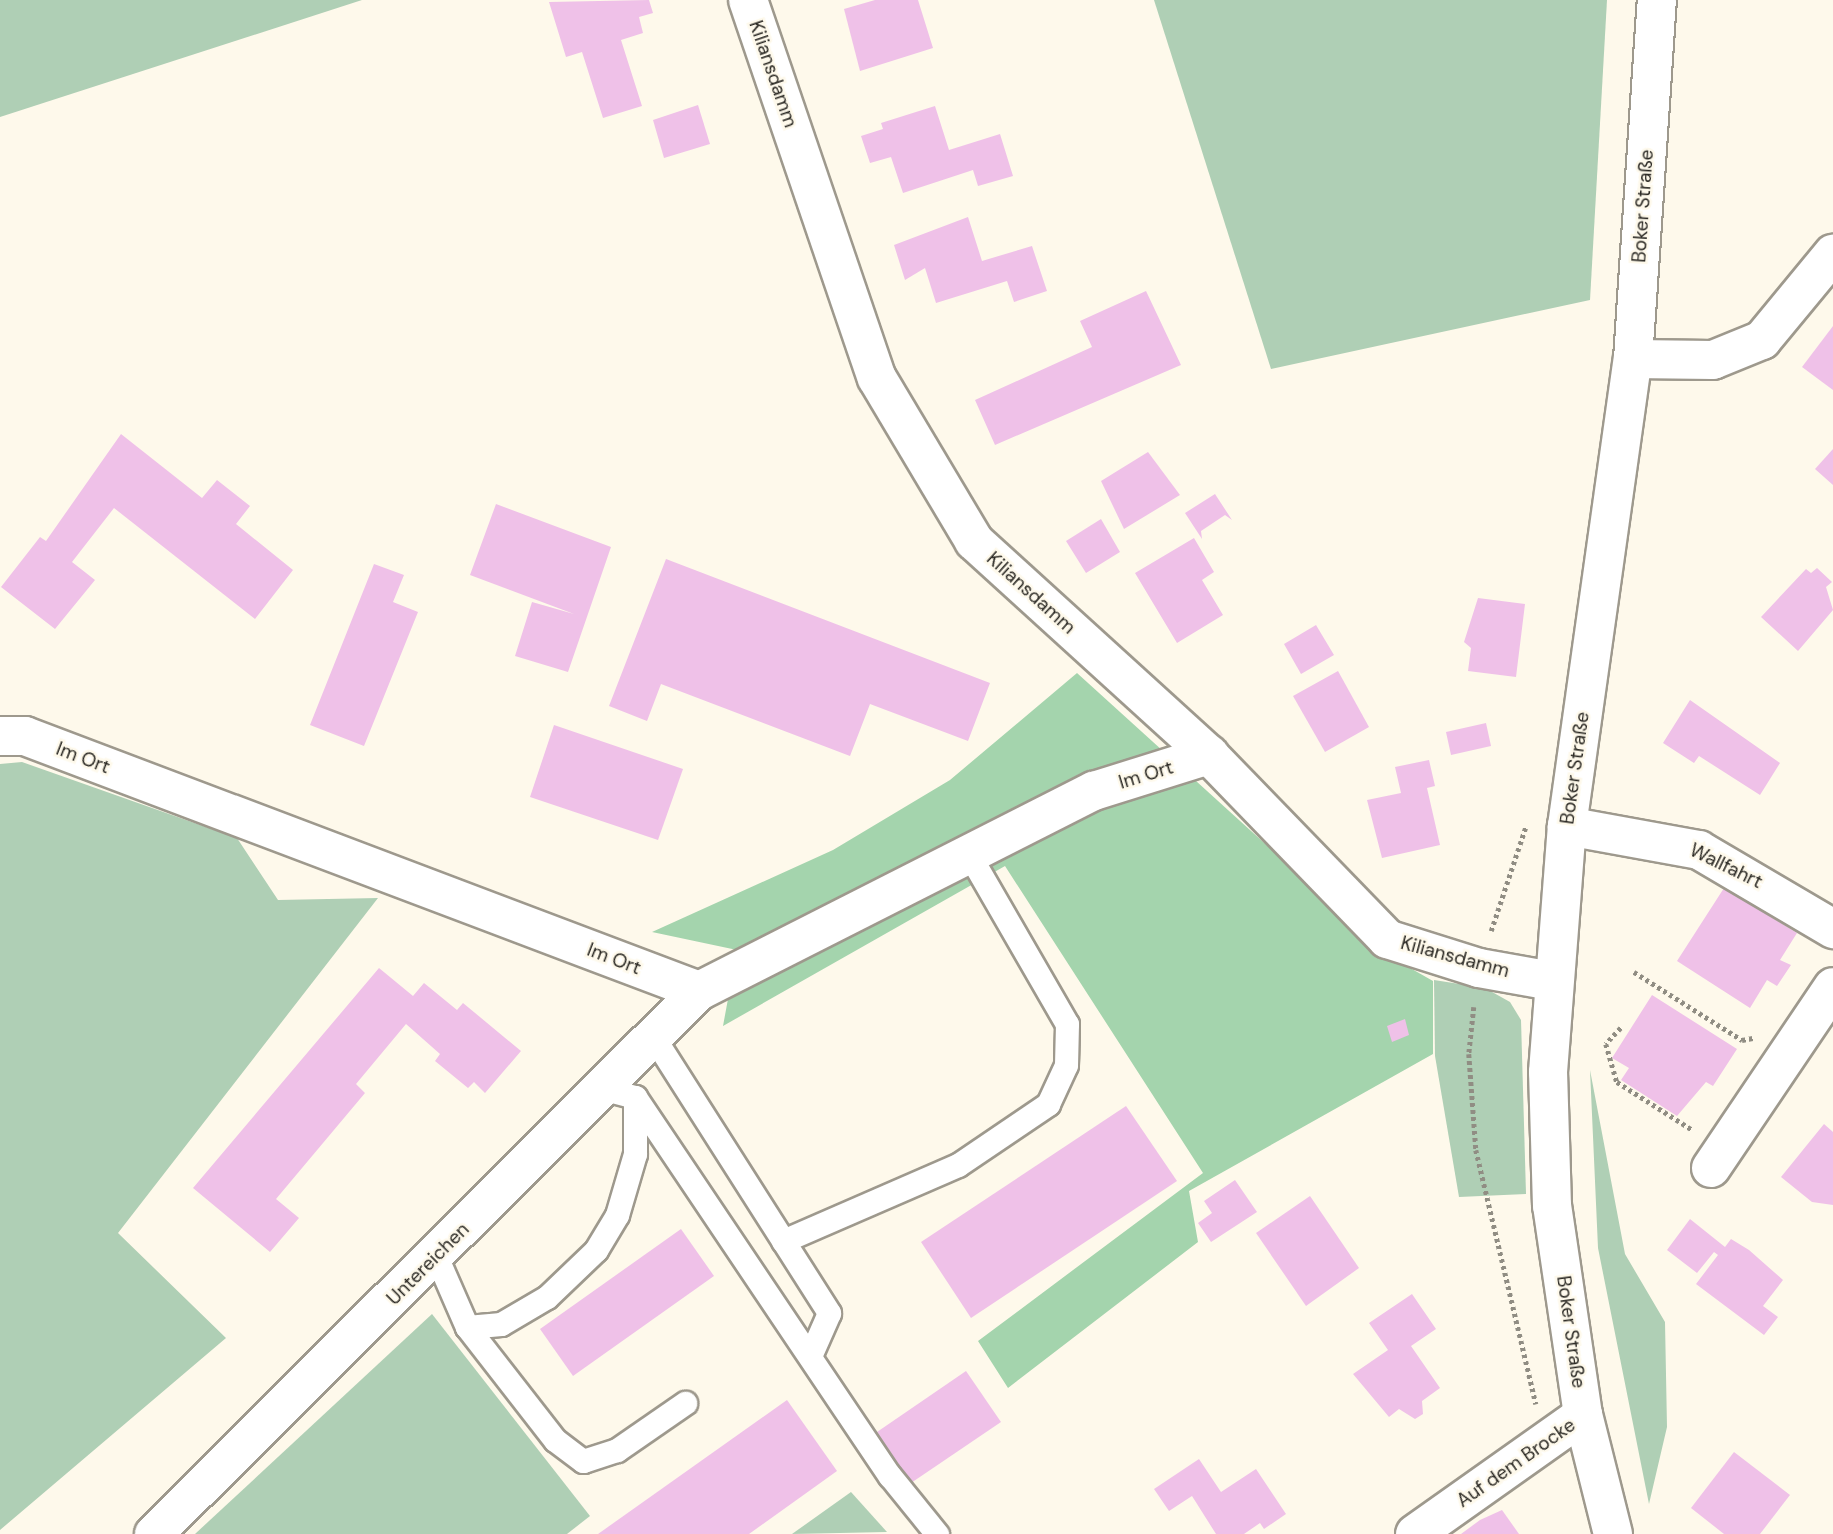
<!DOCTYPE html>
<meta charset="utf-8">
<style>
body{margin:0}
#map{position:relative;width:1833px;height:1534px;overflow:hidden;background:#fef9eb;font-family:"DM Sans",sans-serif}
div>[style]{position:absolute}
.green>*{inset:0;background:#afcfb5}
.forest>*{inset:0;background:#a4d4ad}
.building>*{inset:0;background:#efc1e8}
.path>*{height:4.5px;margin-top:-2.25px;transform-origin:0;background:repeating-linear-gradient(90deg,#908d83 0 3.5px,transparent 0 7px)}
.roads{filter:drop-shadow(2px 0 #9e998d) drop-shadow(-2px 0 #9e998d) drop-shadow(0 2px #9e998d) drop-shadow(0 -2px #9e998d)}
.service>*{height:23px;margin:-11.5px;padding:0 11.5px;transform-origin:11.5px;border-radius:11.5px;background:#fff}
.minor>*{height:38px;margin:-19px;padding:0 19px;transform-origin:19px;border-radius:19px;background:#fff}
.secondary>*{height:38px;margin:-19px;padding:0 19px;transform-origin:19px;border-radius:19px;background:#fff}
span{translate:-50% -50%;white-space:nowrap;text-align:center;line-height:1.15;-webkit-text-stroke:5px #fef9eb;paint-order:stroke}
.street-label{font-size:19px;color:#2a2823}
</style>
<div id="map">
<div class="green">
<i style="clip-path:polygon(0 0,362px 0,0 117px)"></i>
<i style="clip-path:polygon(1154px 0,1607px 0,1590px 300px,1271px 369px)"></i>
<i style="clip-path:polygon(22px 762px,237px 838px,278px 900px,378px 898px,118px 1233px,226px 1338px,0 1530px,0 764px)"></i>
<i style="clip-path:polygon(1434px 980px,1485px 988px,1510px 1002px,1521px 1020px,1526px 1194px,1459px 1197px,1435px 1056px)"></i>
<i style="clip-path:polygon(1590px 1070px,1625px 1254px,1665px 1322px,1667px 1427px,1649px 1504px,1598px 1248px)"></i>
<i style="clip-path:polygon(432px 1314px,590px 1516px,567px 1534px,195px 1534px)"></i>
<i style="clip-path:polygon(851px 1492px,887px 1532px,792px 1534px)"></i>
</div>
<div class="forest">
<i style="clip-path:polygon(1077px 673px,1389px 956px,1433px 981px,1433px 1054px,1189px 1191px,1198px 1242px,1008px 1388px,978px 1341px,1203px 1173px,1005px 866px,723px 1026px,737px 950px,652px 932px,833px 850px,950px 780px)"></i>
</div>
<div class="building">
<i style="clip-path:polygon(649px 0,653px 13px,639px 17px,643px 33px,621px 40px,642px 106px,603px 118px,582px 52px,566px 57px,549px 2px)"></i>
<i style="clip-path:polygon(875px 0,918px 0,933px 48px,860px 71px,844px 9px)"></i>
<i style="clip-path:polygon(698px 105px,710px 144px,664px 158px,653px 120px)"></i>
<i style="clip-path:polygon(935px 106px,949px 150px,1000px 134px,1013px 176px,978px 186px,973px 170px,903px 193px,891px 157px,870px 163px,861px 136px,883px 129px,881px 123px)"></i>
<i style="clip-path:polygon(968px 217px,982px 261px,1032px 246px,1047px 291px,1014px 302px,1007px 281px,936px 303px,925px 268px,905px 280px,894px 245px)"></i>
<i style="clip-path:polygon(1146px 291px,1181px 365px,995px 445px,975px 400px,1092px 347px,1080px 321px)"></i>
<i style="clip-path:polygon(1833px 326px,1833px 390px,1802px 367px)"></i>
<i style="clip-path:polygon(121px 434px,202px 498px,217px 480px,250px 506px,236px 524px,293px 570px,255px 619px,114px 508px,72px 562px,95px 580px,55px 629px,1px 587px,40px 537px,46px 541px)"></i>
<i style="clip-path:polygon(1833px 449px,1833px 485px,1815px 469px)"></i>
<i style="clip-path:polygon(1148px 452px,1180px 495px,1124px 529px,1101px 481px)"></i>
<i style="clip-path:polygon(1215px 494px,1232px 520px,1225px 515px,1201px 531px,1202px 539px,1185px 513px)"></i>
<i style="clip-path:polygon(496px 504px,611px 547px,568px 672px,515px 656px,532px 602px,574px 614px,470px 575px)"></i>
<i style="clip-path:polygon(1101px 519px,1120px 552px,1086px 573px,1066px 541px)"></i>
<i style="clip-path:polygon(1194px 538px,1214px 572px,1202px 580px,1223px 615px,1177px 643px,1135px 573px)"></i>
<i style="clip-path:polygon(666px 559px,990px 683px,968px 741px,870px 704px,850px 756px,661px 684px,647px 721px,609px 706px)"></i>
<i style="clip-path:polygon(374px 564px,404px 575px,393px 602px,418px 612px,364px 746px,310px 725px)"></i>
<i style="clip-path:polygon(1817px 568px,1832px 582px,1826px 587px,1833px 610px,1798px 651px,1761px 617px,1806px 569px,1811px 573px)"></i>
<i style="clip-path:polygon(1478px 598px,1525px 604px,1516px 677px,1468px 671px,1471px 648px,1464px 642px)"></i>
<i style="clip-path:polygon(1316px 625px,1334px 655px,1301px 674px,1284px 644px)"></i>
<i style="clip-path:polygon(1338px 671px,1369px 727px,1325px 752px,1293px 696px)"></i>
<i style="clip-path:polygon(1690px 700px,1780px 763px,1760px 795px,1699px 756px,1694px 763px,1663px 743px)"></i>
<i style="clip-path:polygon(1486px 723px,1491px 746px,1451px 755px,1446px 732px)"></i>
<i style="clip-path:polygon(554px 725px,683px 769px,658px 840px,530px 797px)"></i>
<i style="clip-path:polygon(1429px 760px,1435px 786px,1427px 788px,1440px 845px,1382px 858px,1367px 800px,1401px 793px,1395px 767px)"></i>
<i style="clip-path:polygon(1724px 888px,1797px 933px,1780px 960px,1791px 965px,1777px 986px,1767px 980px,1750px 1008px,1677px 961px)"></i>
<i style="clip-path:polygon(379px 968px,413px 996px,424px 983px,457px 1010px,463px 1003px,521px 1051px,485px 1093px,474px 1082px,468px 1088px,435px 1061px,440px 1054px,406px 1024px,356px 1084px,365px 1093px,276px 1199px,299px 1218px,270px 1252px,193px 1188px)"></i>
<i style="clip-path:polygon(1652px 995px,1737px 1049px,1713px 1086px,1706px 1082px,1677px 1116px,1621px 1080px,1629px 1068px,1612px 1058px)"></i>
<i style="clip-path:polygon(1405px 1019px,1409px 1035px,1392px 1042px,1387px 1026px)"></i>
<i style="clip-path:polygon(1126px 1106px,1177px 1181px,971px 1318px,921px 1242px)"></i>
<i style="clip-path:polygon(1824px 1124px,1833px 1132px,1833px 1205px,1812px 1202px,1781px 1177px)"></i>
<i style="clip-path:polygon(1235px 1180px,1257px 1212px,1211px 1242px,1198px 1223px,1212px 1213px,1204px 1201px)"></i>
<i style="clip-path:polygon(1310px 1196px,1359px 1268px,1306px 1306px,1256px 1233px)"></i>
<i style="clip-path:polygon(1690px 1219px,1725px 1247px,1731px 1239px,1749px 1250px,1783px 1280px,1763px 1306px,1778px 1317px,1764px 1335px,1696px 1284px,1718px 1255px,1714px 1252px,1697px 1273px,1667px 1250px)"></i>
<i style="clip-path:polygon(681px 1229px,714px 1276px,573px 1376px,540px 1329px)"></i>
<i style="clip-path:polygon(1412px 1294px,1436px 1329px,1411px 1346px,1440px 1388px,1422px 1401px,1423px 1414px,1415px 1419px,1399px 1409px,1389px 1417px,1353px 1374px,1388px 1350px,1369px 1323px)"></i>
<i style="clip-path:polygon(966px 1371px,1001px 1422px,911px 1483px,877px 1432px)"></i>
<i style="clip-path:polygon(787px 1400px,837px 1471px,749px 1534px,598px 1534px)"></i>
<i style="clip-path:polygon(1734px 1452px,1790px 1495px,1760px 1534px,1724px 1534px,1691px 1508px)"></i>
<i style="clip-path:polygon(1199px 1459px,1221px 1492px,1256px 1469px,1286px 1514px,1264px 1529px,1260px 1523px,1244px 1534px,1216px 1534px,1192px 1496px,1169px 1511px,1154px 1489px)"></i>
<i style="clip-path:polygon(1502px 1510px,1519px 1534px,1461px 1534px,1480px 1520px)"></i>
</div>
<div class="path">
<i style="left:1491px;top:931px;width:111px;rotate:-71.6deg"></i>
<i style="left:1634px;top:972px;width:128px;rotate:32.2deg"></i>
<i style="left:1742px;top:1040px;width:11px;rotate:-10deg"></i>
<i style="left:1474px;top:1007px;width:47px;rotate:96.1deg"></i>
<i style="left:1469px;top:1054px;width:96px;rotate:85.8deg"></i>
<i style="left:1476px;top:1150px;width:261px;rotate:76.7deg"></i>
<i style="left:1621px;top:1028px;width:22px;rotate:133deg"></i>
<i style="left:1606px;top:1044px;width:40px;rotate:74deg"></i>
<i style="left:1617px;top:1082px;width:88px;rotate:32.4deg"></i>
</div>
<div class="roads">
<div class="service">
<i style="left:654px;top:1038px;width:326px;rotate:57.5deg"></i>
<i style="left:829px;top:1313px;width:47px;rotate:113.8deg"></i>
<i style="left:605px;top:1089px;width:31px;rotate:15deg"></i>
<i style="left:635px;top:1097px;width:457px;rotate:56.1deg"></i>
<i style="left:890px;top:1476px;width:75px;rotate:51deg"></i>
<i style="left:783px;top:1241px;width:191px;rotate:-23.5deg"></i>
<i style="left:958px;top:1165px;width:109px;rotate:-34.1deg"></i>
<i style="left:1048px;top:1104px;width:43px;rotate:-65.2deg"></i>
<i style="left:1066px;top:1065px;width:41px;rotate:-88.6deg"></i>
<i style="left:1067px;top:1024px;width:196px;rotate:-120deg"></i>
<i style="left:436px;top:1256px;width:77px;rotate:66.4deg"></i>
<i style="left:467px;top:1327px;width:34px;rotate:-5deg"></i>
<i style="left:501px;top:1324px;width:53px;rotate:-30.4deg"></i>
<i style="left:547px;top:1297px;width:68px;rotate:-43.8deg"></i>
<i style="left:596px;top:1250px;width:41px;rotate:-59deg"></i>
<i style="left:617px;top:1215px;width:64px;rotate:-73.6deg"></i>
<i style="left:635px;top:1154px;width:57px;rotate:-90deg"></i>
<i style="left:467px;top:1327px;width:143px;rotate:52.1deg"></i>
<i style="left:555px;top:1440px;width:35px;rotate:37deg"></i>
<i style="left:583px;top:1461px;width:36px;rotate:-18deg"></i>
<i style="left:617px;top:1450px;width:83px;rotate:-34.7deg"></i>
</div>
<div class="minor">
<i style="left:748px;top:0;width:399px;rotate:71.2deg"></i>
<i style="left:877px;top:378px;width:190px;rotate:59.2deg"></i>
<i style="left:974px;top:541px;width:318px;rotate:42.3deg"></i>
<i style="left:1209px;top:755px;width:256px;rotate:45.9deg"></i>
<i style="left:1387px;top:939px;width:96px;rotate:17.5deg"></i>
<i style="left:1479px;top:968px;width:74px;rotate:10.1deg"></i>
<i style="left:1633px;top:359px;width:80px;rotate:0.7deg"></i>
<i style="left:1713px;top:360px;width:53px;rotate:-22.2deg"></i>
<i style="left:1762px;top:340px;width:112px;rotate:-50.5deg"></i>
<i style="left:0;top:736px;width:25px"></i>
<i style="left:25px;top:736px;width:721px;rotate:20.72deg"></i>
<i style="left:1567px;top:826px;width:134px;rotate:10.3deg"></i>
<i style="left:1699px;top:850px;width:156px;rotate:30.5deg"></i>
<i style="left:1711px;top:1168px;width:218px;rotate:-56deg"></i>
<i style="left:154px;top:1534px;width:769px;rotate:-44.89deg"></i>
<i style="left:699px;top:991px;width:443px;rotate:-26.9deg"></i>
<i style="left:1094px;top:791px;width:121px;rotate:-17.4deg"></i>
<i style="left:1415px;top:1534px;width:206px;rotate:-35.3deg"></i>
</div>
<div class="secondary">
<i style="left:1613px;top:1534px;width:123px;rotate:-104.1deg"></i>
<i style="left:1583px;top:1415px;width:211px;rotate:-98.4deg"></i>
<i style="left:1552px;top:1206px;width:134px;rotate:-91.7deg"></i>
<i style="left:1548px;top:1072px;width:247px;rotate:-85.6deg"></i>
<i style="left:1567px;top:826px;width:472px;rotate:-82deg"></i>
<i style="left:1633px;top:359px;width:360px;rotate:-86.2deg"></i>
</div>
</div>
<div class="street-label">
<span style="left:773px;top:74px;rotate:71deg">Kiliansdamm</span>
<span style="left:1643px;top:206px;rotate:-86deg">Boker Straße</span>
<span style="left:1031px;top:593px;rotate:42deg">Kiliansdamm</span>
<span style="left:83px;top:758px;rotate:21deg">Im Ort</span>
<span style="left:1575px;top:768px;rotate:-82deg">Boker Straße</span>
<span style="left:1146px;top:775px;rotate:-17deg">Im Ort</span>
<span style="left:1726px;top:866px;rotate:26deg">Wallfahrt</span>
<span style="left:1455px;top:957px;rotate:15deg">Kiliansdamm</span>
<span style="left:614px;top:959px;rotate:21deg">Im Ort</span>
<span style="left:428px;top:1264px;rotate:-45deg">Untereichen</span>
<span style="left:1571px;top:1332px;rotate:82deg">Boker Straße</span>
<span style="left:1516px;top:1463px;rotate:-35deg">Auf dem Brocke</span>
</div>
</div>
